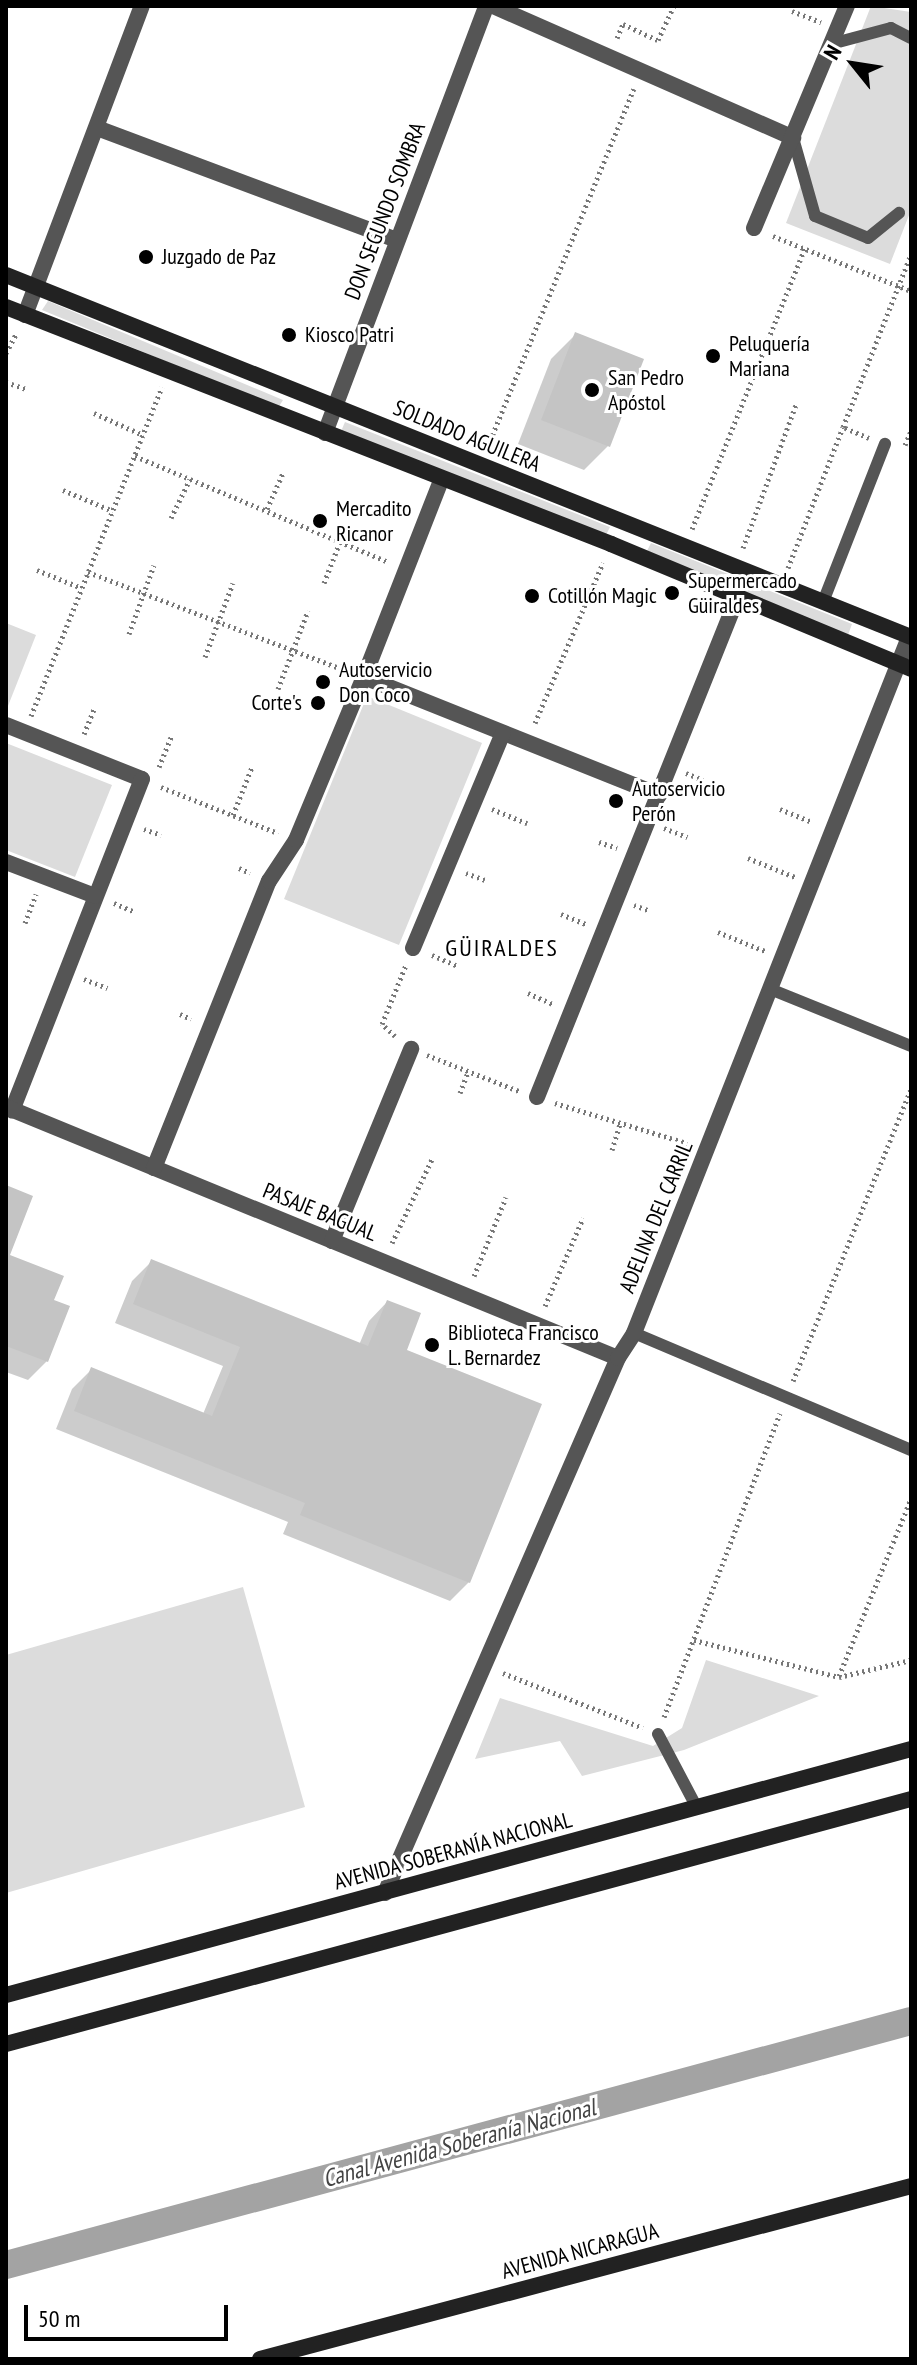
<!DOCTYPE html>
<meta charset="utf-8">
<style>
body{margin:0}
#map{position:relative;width:917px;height:2365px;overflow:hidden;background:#fff;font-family:"PT Sans Narrow",sans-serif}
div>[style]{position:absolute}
.green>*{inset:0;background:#dcdcdc}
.shadow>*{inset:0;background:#0003}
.canal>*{height:28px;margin:-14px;padding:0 14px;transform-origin:14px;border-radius:14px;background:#a3a3a3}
.building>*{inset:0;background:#c4c4c4}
.path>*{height:5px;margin-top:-2.5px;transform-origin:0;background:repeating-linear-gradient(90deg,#777 0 2px,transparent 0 6px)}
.lane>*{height:12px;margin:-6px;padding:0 6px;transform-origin:6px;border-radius:6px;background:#555}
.street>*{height:16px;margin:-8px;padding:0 8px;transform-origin:8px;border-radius:8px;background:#555}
.secondary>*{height:16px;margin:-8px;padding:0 8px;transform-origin:8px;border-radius:8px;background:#222}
.dots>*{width:22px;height:22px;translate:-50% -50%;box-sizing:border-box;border:4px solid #fff;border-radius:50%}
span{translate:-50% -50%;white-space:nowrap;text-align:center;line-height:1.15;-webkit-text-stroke:6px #fff;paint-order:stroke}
.street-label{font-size:22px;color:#000}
.poi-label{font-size:22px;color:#000}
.left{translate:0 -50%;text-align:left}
.right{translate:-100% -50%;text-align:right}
.neighbourhood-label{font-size:24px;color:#000;letter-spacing:2px}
.water-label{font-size:24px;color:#444;font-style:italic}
.frame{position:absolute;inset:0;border:8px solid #000;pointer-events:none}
.north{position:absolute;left:813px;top:24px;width:80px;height:80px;-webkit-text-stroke:6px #fff;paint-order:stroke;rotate:300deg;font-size:22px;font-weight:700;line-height:32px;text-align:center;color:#000}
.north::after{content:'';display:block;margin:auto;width:28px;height:36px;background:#000;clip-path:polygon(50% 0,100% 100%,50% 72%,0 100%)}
.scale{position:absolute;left:24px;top:2305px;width:204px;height:36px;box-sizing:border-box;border:4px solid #000;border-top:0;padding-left:10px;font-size:24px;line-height:28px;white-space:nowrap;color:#000;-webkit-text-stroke:6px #fff;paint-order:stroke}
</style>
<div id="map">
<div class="green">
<i style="clip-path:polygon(871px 6px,911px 12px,911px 210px,890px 264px,786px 223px)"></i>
<i style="clip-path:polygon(48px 301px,283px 400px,278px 408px,42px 310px)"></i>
<i style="clip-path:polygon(345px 422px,610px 527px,606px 535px,339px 436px)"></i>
<i style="clip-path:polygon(651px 543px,852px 624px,848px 635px,647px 551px)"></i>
<i style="clip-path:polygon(6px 623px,36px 635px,6px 711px)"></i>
<i style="clip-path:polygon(367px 696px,482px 743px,399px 945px,284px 899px)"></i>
<i style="clip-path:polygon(6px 743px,112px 785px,75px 877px,6px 850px)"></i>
<i style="clip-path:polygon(243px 1587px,305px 1807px,6px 1893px,6px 1655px)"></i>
<i style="clip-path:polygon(706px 1660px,819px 1696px,684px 1750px,582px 1776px,560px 1741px,475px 1759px,500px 1698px,653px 1746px,682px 1728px)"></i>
</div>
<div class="shadow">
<i style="clip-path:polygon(575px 335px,608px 446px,584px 470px,518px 444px,551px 359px)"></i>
<i style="clip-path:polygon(6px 1188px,7px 1256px,52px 1301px,47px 1361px,28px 1380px,6px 1372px)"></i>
<i style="clip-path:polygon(151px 1262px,359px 1345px,369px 1321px,387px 1302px,469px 1582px,450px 1601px,283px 1534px,288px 1522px,56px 1429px,72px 1389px,91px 1370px,203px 1414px,223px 1366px,115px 1323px,132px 1281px)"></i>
</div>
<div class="canal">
<i style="left:6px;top:2265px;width:937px;rotate:-15.09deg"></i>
</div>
<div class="building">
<i style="clip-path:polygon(575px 332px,644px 359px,610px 447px,541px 420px)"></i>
<i style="clip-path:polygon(6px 1185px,33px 1196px,10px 1255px,64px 1276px,54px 1300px,70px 1306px,48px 1362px,6px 1346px)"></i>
<i style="clip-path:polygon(151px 1259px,368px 1346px,387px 1300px,421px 1313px,407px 1350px,542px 1404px,470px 1583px,300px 1515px,305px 1503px,74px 1411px,91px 1367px,212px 1416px,240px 1347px,133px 1304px)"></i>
</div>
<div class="path">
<i style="left:792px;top:11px;width:31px;rotate:21deg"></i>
<i style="left:617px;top:38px;width:15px;rotate:-67deg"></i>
<i style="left:623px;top:24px;width:38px;rotate:25deg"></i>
<i style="left:658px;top:40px;width:38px;rotate:-65deg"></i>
<i style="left:773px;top:236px;width:149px;rotate:21.7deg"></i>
<i style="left:6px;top:353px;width:21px;rotate:-62deg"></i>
<i style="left:6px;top:382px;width:21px;rotate:19deg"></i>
<i style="left:94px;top:413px;width:54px;rotate:24.2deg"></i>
<i style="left:869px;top:438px;width:28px;rotate:-157deg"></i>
<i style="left:843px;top:427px;width:186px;rotate:-68.5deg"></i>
<i style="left:905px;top:445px;width:15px;rotate:-67deg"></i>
<i style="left:488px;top:446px;width:386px;rotate:-67.8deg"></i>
<i style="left:135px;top:456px;width:274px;rotate:22.7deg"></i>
<i style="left:63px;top:490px;width:54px;rotate:22.8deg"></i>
<i style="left:267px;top:509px;width:39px;rotate:-66deg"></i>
<i style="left:171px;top:518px;width:43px;rotate:-64deg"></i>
<i style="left:692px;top:529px;width:303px;rotate:-68.1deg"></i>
<i style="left:743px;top:548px;width:153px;rotate:-69.7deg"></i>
<i style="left:788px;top:568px;width:151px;rotate:-68.7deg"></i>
<i style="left:37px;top:570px;width:48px;rotate:21.8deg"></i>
<i style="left:88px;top:572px;width:275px;rotate:20.9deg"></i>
<i style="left:324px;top:583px;width:44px;rotate:-68.7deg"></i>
<i style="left:129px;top:634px;width:73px;rotate:-70.1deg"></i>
<i style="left:205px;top:657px;width:79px;rotate:-69.3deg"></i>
<i style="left:278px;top:689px;width:84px;rotate:-69deg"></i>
<i style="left:31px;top:716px;width:354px;rotate:-68.3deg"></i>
<i style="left:535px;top:723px;width:174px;rotate:-67deg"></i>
<i style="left:84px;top:734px;width:27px;rotate:-68deg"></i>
<i style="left:159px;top:767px;width:35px;rotate:-68deg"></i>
<i style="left:686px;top:773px;width:18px;rotate:22deg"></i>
<i style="left:161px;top:787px;width:126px;rotate:21.5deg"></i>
<i style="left:492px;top:809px;width:38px;rotate:22deg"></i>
<i style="left:780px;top:809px;width:35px;rotate:22deg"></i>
<i style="left:233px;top:815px;width:52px;rotate:-68.4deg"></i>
<i style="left:664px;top:828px;width:25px;rotate:21deg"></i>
<i style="left:144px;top:829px;width:18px;rotate:19deg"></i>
<i style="left:599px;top:842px;width:19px;rotate:18deg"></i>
<i style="left:748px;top:858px;width:51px;rotate:22deg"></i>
<i style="left:239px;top:868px;width:12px;rotate:24deg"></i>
<i style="left:466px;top:873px;width:20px;rotate:20deg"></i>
<i style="left:114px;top:903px;width:21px;rotate:23deg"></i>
<i style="left:634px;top:905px;width:15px;rotate:20deg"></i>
<i style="left:561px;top:914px;width:27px;rotate:22deg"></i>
<i style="left:25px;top:923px;width:31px;rotate:-69deg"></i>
<i style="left:718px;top:932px;width:51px;rotate:22deg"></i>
<i style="left:432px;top:955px;width:28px;rotate:23deg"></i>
<i style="left:84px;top:979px;width:25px;rotate:21deg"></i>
<i style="left:528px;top:993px;width:27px;rotate:24deg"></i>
<i style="left:180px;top:1014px;width:12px;rotate:24deg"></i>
<i style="left:395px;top:1036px;width:18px;rotate:-137deg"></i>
<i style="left:382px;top:1024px;width:64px;rotate:-67.9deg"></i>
<i style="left:427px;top:1055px;width:99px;rotate:21.4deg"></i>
<i style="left:460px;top:1093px;width:22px;rotate:-69deg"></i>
<i style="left:555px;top:1103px;width:138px;rotate:16.9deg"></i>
<i style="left:612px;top:1150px;width:27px;rotate:-73deg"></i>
<i style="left:392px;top:1243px;width:93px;rotate:-64.5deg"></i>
<i style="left:474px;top:1276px;width:85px;rotate:-67.9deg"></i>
<i style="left:545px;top:1306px;width:96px;rotate:-66.6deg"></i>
<i style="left:793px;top:1381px;width:315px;rotate:-68deg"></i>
<i style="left:694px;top:1640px;width:150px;rotate:14.3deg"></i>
<i style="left:839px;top:1677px;width:74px;rotate:-13.3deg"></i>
<i style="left:503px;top:1673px;width:150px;rotate:21.4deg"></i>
<i style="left:839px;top:1676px;width:191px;rotate:-67.9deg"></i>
<i style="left:664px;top:1717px;width:325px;rotate:-69.1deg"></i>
</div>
<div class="lane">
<i style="left:831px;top:44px;width:62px;rotate:-14.9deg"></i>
<i style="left:891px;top:28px;width:22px;rotate:27deg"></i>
<i style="left:793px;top:138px;width:81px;rotate:74.2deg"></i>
<i style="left:815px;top:216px;width:57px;rotate:22.5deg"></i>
<i style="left:868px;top:238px;width:40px;rotate:-39deg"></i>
<i style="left:823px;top:602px;width:170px;rotate:-68.6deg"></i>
<i style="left:770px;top:989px;width:152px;rotate:22deg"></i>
<i style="left:634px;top:1333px;width:301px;rotate:22.9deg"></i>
<i style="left:658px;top:1734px;width:84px;rotate:62.2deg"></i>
</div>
<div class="street">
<i style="left:493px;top:6px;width:328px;rotate:23.7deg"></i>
<i style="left:97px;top:128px;width:320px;rotate:20.5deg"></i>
<i style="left:754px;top:228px;width:241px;rotate:-67.3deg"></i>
<i style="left:25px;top:315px;width:330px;rotate:-69.3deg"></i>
<i style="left:325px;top:433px;width:456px;rotate:-69.3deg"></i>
<i style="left:364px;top:677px;width:318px;rotate:21.8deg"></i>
<i style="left:6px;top:725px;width:146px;rotate:21.7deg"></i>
<i style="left:142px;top:779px;width:356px;rotate:111.4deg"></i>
<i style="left:6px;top:862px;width:95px;rotate:20.9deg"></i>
<i style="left:413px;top:948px;width:233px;rotate:-67.3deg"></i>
<i style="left:537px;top:1097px;width:540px;rotate:-68.14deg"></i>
<i style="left:6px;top:1107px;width:661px;rotate:22.3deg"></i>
<i style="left:154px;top:1168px;width:309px;rotate:-68.2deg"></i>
<i style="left:269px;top:881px;width:49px;rotate:-56.6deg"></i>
<i style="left:296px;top:840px;width:177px;rotate:-67.4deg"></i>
<i style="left:364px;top:677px;width:211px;rotate:-68.6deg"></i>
<i style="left:332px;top:1241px;width:208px;rotate:-67.6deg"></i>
<i style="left:385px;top:1893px;width:584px;rotate:-66.47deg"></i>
<i style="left:618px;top:1358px;width:30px;rotate:-57deg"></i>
<i style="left:634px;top:1333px;width:748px;rotate:-68.44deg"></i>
</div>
<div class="secondary">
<i style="left:6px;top:275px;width:975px;rotate:21.8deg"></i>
<i style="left:6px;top:307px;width:650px;rotate:21.39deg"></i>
<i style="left:611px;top:544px;width:325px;rotate:22.6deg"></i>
<i style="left:6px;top:1995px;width:938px;rotate:-15.21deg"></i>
<i style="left:6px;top:2044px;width:938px;rotate:-15.15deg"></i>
<i style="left:260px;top:2359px;width:674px;rotate:-14.88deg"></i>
</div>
<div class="dots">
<i style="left:146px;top:257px;background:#000"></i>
<i style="left:289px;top:335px;background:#000"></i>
<i style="left:713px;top:356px;background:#000"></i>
<i style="left:592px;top:390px;background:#000"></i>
<i style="left:320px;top:521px;background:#000"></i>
<i style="left:672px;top:593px;background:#000"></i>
<i style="left:532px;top:596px;background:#000"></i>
<i style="left:323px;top:682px;background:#000"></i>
<i style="left:318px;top:703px;background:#000"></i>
<i style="left:616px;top:801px;background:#000"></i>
<i style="left:432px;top:1345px;background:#000"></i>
</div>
<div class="street-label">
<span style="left:385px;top:211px;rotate:-69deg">DON SEGUNDO SOMBRA</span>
<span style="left:467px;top:436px;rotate:22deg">SOLDADO AGUILERA</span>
<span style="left:320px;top:1212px;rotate:22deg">PASAJE BAGUAL</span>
<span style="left:656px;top:1217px;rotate:-68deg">ADELINA DEL CARRIL</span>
<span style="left:453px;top:1851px;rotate:-15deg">AVENIDA SOBERANÍA NACIONAL</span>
<span style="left:580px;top:2251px;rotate:-15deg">AVENIDA NICARAGUA</span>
</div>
<div class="poi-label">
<span class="left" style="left:162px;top:257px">Juzgado de Paz</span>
<span class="left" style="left:305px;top:335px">Kiosco Patri</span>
<span class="left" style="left:729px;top:356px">Peluquería<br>Mariana</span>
<span class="left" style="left:608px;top:390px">San Pedro<br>Apóstol</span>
<span class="left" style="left:336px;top:521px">Mercadito<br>Ricanor</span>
<span class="left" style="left:688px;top:593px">Supermercado<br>Güiraldes</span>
<span class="left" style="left:548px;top:596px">Cotillón Magic</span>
<span class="left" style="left:339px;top:682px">Autoservicio<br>Don Coco</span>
<span class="right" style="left:302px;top:703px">Corte's</span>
<span class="left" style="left:632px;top:801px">Autoservicio<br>Perón</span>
<span class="left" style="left:448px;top:1345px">Biblioteca Francisco<br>L. Bernardez</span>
</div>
<div class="neighbourhood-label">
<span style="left:502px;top:948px">GÜIRALDES</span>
</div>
<div class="water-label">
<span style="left:459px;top:2143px;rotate:-15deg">Canal Avenida Soberanía Nacional</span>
</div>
<div class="frame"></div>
<div class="north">N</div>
<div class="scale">50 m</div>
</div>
